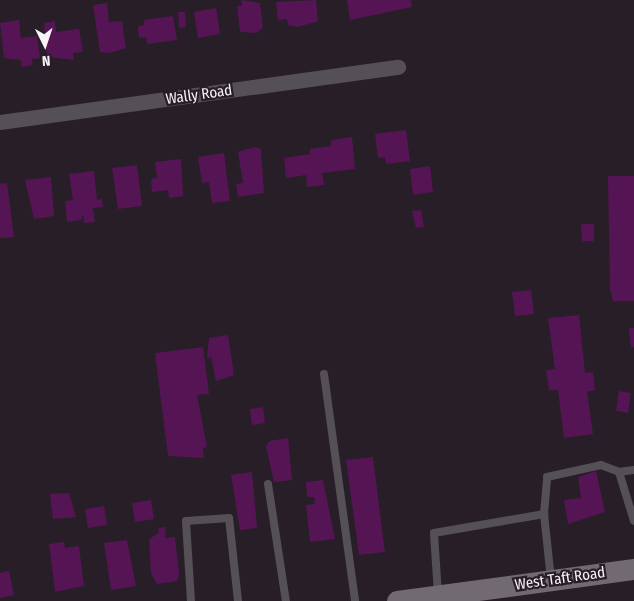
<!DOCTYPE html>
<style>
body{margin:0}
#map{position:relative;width:634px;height:601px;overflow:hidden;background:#271e27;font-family:"Fira Sans Condensed",sans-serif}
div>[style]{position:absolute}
.building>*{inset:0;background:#551555}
.lane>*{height:8px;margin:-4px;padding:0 4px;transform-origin:4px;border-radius:4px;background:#555055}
.street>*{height:15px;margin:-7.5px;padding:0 7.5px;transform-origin:7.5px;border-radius:7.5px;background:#555055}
.secondary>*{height:21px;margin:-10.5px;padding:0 10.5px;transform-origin:10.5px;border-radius:10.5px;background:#726a71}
span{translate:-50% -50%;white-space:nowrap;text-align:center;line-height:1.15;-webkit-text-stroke:4.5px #271e27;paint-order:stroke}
.street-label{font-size:15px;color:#f8f1f7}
.north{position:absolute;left:20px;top:20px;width:50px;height:50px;-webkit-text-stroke:4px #271e27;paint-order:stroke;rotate:176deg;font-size:14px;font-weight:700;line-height:20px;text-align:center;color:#f8f1f7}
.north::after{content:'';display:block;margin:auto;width:18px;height:22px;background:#f8f1f7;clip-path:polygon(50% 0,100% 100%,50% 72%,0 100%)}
</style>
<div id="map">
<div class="building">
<i style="clip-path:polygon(241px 0,260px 3px,263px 28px,256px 33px,240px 32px,237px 6px,242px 6px)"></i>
<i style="clip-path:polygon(316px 0,318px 21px,298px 27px,288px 25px,287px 19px,278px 20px,276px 2px)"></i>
<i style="clip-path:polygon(347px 0,411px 0,412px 7px,350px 20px)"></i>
<i style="clip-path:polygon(107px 3px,109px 22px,122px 21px,126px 48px,110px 53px,100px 52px,93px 5px)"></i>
<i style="clip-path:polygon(216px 8px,220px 34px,198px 38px,194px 12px)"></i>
<i style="clip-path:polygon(178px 12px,185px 12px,186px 27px,179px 28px)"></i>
<i style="clip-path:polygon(173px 16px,177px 40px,147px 44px,146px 37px,139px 38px,138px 26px,144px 25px,144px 20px)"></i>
<i style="clip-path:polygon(19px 20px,21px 38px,37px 36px,40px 58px,32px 59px,33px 65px,22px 67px,21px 60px,4px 58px,0 23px)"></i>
<i style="clip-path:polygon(55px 21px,56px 32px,79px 29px,83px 52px,73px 53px,74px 60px,47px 57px,44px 23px)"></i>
<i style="clip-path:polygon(406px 130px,410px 161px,386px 164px,385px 157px,378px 158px,375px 134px)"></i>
<i style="clip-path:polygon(352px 137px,355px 169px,322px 173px,324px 185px,307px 187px,306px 175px,286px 178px,284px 158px,310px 154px,310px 149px,331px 146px,331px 140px)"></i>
<i style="clip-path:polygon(254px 147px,261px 149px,264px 193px,238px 197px,236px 184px,243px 183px,238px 152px)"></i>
<i style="clip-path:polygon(224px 153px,230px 201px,212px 203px,209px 182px,202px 183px,198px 157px)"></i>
<i style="clip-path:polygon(181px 159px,183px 196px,169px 198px,168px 190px,152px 192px,151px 179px,157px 178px,155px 162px)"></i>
<i style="clip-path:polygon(137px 165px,142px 206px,118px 209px,112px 168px)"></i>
<i style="clip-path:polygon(430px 166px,433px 192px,413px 195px,410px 169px)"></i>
<i style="clip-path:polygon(94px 171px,97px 200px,102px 199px,103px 207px,93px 208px,95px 222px,84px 223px,83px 214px,81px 220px,67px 222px,65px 201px,73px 200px,69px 174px)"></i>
<i style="clip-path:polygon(608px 176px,634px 176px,634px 301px,613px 301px,610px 289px)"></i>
<i style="clip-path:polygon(51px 177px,54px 216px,34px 219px,25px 180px)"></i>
<i style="clip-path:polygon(7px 183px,14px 237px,0 238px,0 184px)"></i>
<i style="clip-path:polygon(421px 210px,424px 227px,416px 228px,412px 211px)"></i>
<i style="clip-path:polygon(581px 224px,594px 224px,594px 241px,582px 241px)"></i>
<i style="clip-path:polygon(531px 290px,534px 314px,515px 316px,512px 292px)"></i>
<i style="clip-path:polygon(579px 315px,585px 373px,593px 372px,595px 390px,587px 392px,593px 434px,564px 438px,558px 390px,549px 390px,546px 370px,555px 369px,548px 318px)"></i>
<i style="clip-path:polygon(629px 328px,634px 328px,634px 347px,631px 348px)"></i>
<i style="clip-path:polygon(228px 335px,234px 375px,216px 381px,211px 357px,207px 358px,209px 338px)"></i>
<i style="clip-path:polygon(203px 347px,209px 394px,197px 395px,207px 447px,203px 448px,204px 458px,168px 456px,155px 353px)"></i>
<i style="clip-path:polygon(619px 391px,631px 393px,628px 413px,616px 411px)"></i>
<i style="clip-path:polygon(263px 407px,265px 423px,252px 425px,250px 409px)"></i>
<i style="clip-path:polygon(288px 438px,292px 480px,274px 482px,266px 447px,269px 441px)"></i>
<i style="clip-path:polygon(373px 457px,385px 552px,359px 555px,346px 460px)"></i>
<i style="clip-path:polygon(596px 471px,605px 512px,568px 524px,564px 500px,581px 498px,578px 477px)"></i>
<i style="clip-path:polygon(252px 472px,257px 528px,240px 530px,231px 475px)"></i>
<i style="clip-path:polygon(323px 480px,335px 539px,310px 542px,306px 505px,315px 504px,314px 497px,307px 497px,306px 482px)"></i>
<i style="clip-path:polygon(69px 493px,76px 517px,53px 519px,50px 494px)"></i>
<i style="clip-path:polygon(151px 500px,154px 519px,135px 522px,132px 503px)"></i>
<i style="clip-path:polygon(104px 506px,107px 525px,88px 528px,85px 509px)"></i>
<i style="clip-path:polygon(166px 527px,165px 538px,175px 537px,179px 574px,177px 581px,157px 584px,151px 573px,149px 539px,159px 533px,158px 528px)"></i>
<i style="clip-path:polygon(127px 540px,136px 586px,111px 590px,104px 543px)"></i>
<i style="clip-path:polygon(64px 542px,65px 548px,79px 546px,84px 586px,55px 592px,49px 544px)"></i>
<i style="clip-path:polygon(9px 571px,14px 595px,0 598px,0 573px)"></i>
</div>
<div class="lane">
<i style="left:324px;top:374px;width:229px;rotate:82.2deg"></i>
<i style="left:619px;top:472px;width:15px;rotate:-8deg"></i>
<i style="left:268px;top:484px;width:118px;rotate:81.3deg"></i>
<i style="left:544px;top:514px;width:37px;rotate:-85deg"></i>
<i style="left:547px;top:477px;width:55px;rotate:-12.5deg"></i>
<i style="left:601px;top:465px;width:19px;rotate:21deg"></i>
<i style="left:619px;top:472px;width:51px;rotate:73deg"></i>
<i style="left:438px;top:594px;width:61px;rotate:-93.8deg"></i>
<i style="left:434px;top:533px;width:112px;rotate:-9.8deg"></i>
<i style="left:544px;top:514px;width:66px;rotate:83.9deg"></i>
<i style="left:191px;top:601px;width:80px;rotate:-93.6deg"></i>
<i style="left:186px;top:521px;width:43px;rotate:-4deg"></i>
<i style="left:229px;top:518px;width:83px;rotate:83.8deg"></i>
</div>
<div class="street">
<i style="left:0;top:122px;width:402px;rotate:-7.9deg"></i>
</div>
<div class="secondary">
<i style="left:397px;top:601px;width:239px;rotate:-7.7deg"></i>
</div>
<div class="street-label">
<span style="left:199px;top:95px;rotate:-8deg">Wally Road</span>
<span style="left:560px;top:579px;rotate:-8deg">West Taft Road</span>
</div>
<div class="north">N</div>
</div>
